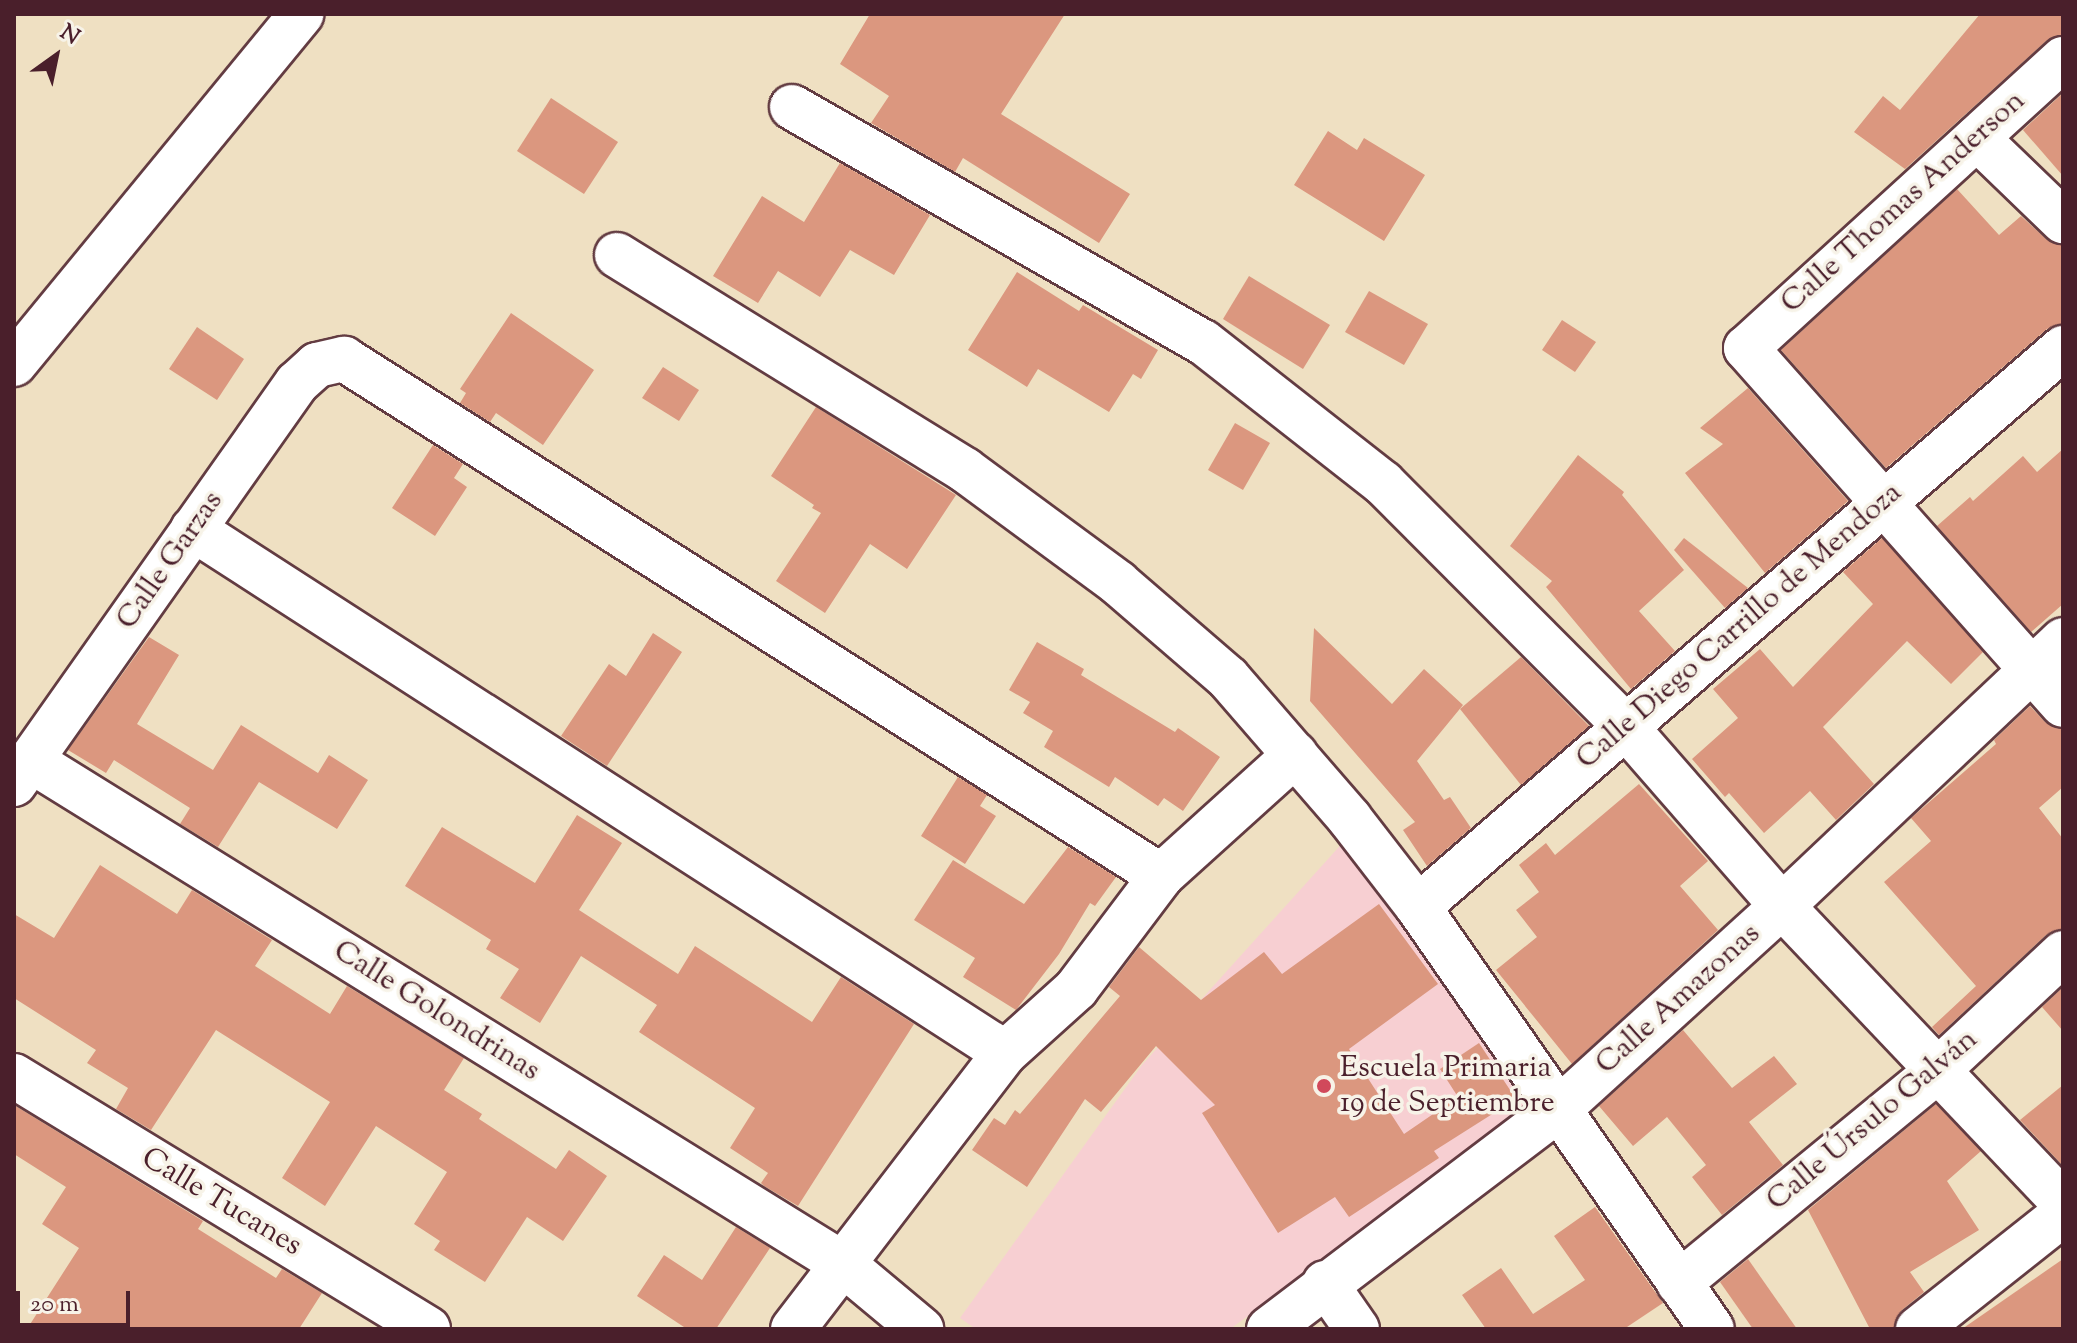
<!DOCTYPE html>
<meta charset="utf-8">
<style>
body{margin:0}
#map{position:relative;width:2077px;height:1343px;overflow:hidden;background:#efe0c2;font-family:"Sorts Mill Goudy",serif}
div>[style]{position:absolute}
.built>*{inset:0;background:#f7cfd2}
.building>*{inset:0;background:#db977f}
.roads{filter:drop-shadow(2px 0 #633c42) drop-shadow(-2px 0 #633c42) drop-shadow(0 2px #633c42) drop-shadow(0 -2px #633c42)}
.minor>*{height:44px;margin:-22px;padding:0 22px;transform-origin:22px;border-radius:22px;background:#fff}
.dots>*{width:22px;height:22px;translate:-50% -50%;box-sizing:border-box;border:4px solid #f7f3e8;border-radius:50%}
span{translate:-50% -50%;white-space:nowrap;text-align:center;line-height:1.15;-webkit-text-stroke:7px #f7f3e8;paint-order:stroke}
.street-label{font-size:30px;color:#4a1f2b}
.poi-label{font-size:30px;color:#4a1f2b}
.left{translate:0 -50%;text-align:left}
.frame{position:absolute;inset:0;border:16px solid #4a1f2b;pointer-events:none}
.north{position:absolute;left:16px;top:16px;width:80px;height:80px;-webkit-text-stroke:6px #f7f3e8;paint-order:stroke;rotate:33deg;font-size:22px;font-weight:700;line-height:32px;text-align:center;color:#4a1f2b}
.north::after{content:'';display:block;margin:auto;width:28px;height:36px;background:#4a1f2b;clip-path:polygon(50% 0,100% 100%,50% 72%,0 100%)}
.scale{position:absolute;left:16px;top:1291px;width:114px;height:36px;box-sizing:border-box;border:4px solid #4a1f2b;border-top:0;padding-left:10px;font-size:24px;line-height:28px;white-space:nowrap;color:#4a1f2b;-webkit-text-stroke:6px #f7f3e8;paint-order:stroke}
</style>
<div id="map">
<div class="built">
<i style="clip-path:polygon(1347px 838px,1536px 1107px,1230px 1329px,976px 1329px,960px 1318px,1142px 1065px)"></i>
</div>
<div class="building">
<i style="clip-path:polygon(870px 14px,1065px 14px,1001px 114px,1130px 194px,1099px 243px,963px 158px,955px 172px,871px 123px,889px 96px,840px 64px)"></i>
<i style="clip-path:polygon(1980px 14px,2063px 14px,2063px 35px,2046px 41px,1905px 169px,1854px 132px,1883px 96px,1900px 110px)"></i>
<i style="clip-path:polygon(2063px 93px,2063px 176px,2023px 130px)"></i>
<i style="clip-path:polygon(551px 98px,618px 142px,584px 194px,517px 151px)"></i>
<i style="clip-path:polygon(1328px 131px,1357px 150px,1364px 138px,1425px 175px,1384px 241px,1294px 185px)"></i>
<i style="clip-path:polygon(840px 163px,930px 215px,894px 275px,850px 250px,820px 297px,778px 271px,758px 303px,713px 276px,762px 196px,804px 222px)"></i>
<i style="clip-path:polygon(1957px 189px,1999px 235px,2021px 216px,2046px 239px,2063px 245px,2063px 324px,2047px 329px,1886px 468px,1781px 350px)"></i>
<i style="clip-path:polygon(1017px 272px,1079px 311px,1083px 305px,1158px 350px,1141px 379px,1133px 374px,1109px 412px,1038px 369px,1027px 387px,968px 350px)"></i>
<i style="clip-path:polygon(1249px 276px,1330px 325px,1303px 369px,1223px 319px)"></i>
<i style="clip-path:polygon(1369px 291px,1428px 324px,1404px 365px,1345px 332px)"></i>
<i style="clip-path:polygon(511px 313px,594px 370px,543px 445px,496px 413px,490px 422px,460px 403px,466px 393px,460px 389px)"></i>
<i style="clip-path:polygon(1562px 320px,1596px 342px,1575px 372px,1542px 350px)"></i>
<i style="clip-path:polygon(197px 327px,244px 359px,217px 400px,169px 369px)"></i>
<i style="clip-path:polygon(663px 367px,699px 390px,679px 421px,642px 398px)"></i>
<i style="clip-path:polygon(1748px 388px,1848px 501px,1765px 573px,1685px 473px,1723px 444px,1700px 428px)"></i>
<i style="clip-path:polygon(816px 407px,956px 495px,907px 569px,870px 544px,825px 613px,776px 581px,821px 513px,812px 508px,814px 505px,771px 476px)"></i>
<i style="clip-path:polygon(1235px 423px,1270px 443px,1243px 490px,1208px 470px)"></i>
<i style="clip-path:polygon(433px 445px,463px 464px,454px 478px,467px 487px,435px 536px,392px 508px)"></i>
<i style="clip-path:polygon(2063px 449px,2063px 604px,2031px 632px,1937px 526px,1970px 497px,1973px 501px,2023px 456px,2037px 472px)"></i>
<i style="clip-path:polygon(1578px 455px,1624px 492px,1622px 495px,1684px 570px,1639px 611px,1675px 651px,1631px 689px,1546px 587px,1552px 581px,1510px 546px)"></i>
<i style="clip-path:polygon(1684px 538px,1748px 588px,1725px 608px,1674px 550px)"></i>
<i style="clip-path:polygon(1882px 538px,1983px 652px,1951px 684px,1907px 641px,1823px 727px,1874px 784px,1836px 820px,1810px 791px,1764px 833px,1729px 793px,1725px 797px,1692px 759px,1738px 718px,1713px 689px,1760px 649px,1793px 687px,1873px 604px,1843px 572px)"></i>
<i style="clip-path:polygon(1314px 628px,1392px 704px,1424px 669px,1463px 705px,1417px 761px,1444px 800px,1450px 797px,1471px 828px,1427px 866px,1403px 830px,1415px 822px,1310px 701px)"></i>
<i style="clip-path:polygon(653px 633px,682px 652px,607px 766px,561px 736px,609px 664px,626px 676px)"></i>
<i style="clip-path:polygon(149px 637px,179px 655px,137px 724px,213px 770px,241px 725px,318px 773px,329px 755px,368px 780px,337px 829px,259px 782px,218px 847px,180px 824px,190px 808px,114px 760px,106px 773px,68px 750px)"></i>
<i style="clip-path:polygon(1037px 642px,1084px 669px,1081px 675px,1175px 732px,1178px 728px,1220px 757px,1183px 811px,1164px 798px,1158px 806px,1115px 777px,1109px 787px,1044px 747px,1053px 731px,1023px 713px,1030px 702px,1009px 690px)"></i>
<i style="clip-path:polygon(1521px 657px,1589px 726px,1521px 785px,1460px 709px)"></i>
<i style="clip-path:polygon(2030px 706px,2045px 722px,2063px 729px,2063px 787px,2039px 808px,2063px 839px,2063px 929px,2046px 935px,1939px 1035px,1932px 1027px,1976px 986px,1884px 882px,1931px 841px,1911px 818px,1996px 744px,1994px 740px)"></i>
<i style="clip-path:polygon(958px 777px,987px 795px,980px 806px,996px 816px,965px 864px,921px 836px)"></i>
<i style="clip-path:polygon(1639px 784px,1708px 861px,1680px 886px,1718px 930px,1572px 1064px,1496px 970px,1537px 937px,1516px 910px,1539px 892px,1519px 865px,1546px 843px,1555px 855px)"></i>
<i style="clip-path:polygon(577px 815px,622px 843px,579px 910px,678px 974px,695px 946px,812px 1022px,841px 977px,914px 1024px,798px 1206px,764px 1186px,761px 1183px,768px 1173px,730px 1148px,755px 1108px,639px 1032px,657px 1005px,581px 956px,540px 1023px,500px 998px,519px 969px,486px 949px,491px 940px,405px 886px,442px 827px,535px 883px)"></i>
<i style="clip-path:polygon(1068px 847px,1116px 877px,1095px 906px,1090px 903px,1059px 954px,1016px 1010px,963px 977px,975px 958px,914px 920px,953px 860px,1024px 904px)"></i>
<i style="clip-path:polygon(100px 865px,177px 914px,192px 890px,272px 940px,255px 966px,330px 1014px,347px 986px,464px 1058px,444px 1090px,482px 1114px,479px 1119px,556px 1169px,569px 1150px,607px 1176px,563px 1241px,527px 1217px,485px 1282px,434px 1250px,440px 1241px,414px 1224px,447px 1172px,376px 1126px,325px 1206px,282px 1178px,330px 1102px,216px 1030px,151px 1130px,116px 1109px,128px 1088px,87px 1063px,96px 1050px,14px 998px,14px 914px,54px 938px)"></i>
<i style="clip-path:polygon(1379px 904px,1438px 984px,1349px 1049px,1404px 1134px,1458px 1097px,1440px 1069px,1479px 1043px,1516px 1099px,1434px 1151px,1439px 1158px,1349px 1217px,1335px 1197px,1278px 1233px,1202px 1113px,1215px 1105px,1156px 1046px,1101px 1112px,1085px 1099px,1027px 1187px,972px 1150px,994px 1118px,1005px 1125px,1015px 1110px,1020px 1114px,1120px 996px,1109px 987px,1139px 947px,1201px 1000px,1264px 952px,1282px 974px)"></i>
<i style="clip-path:polygon(2063px 987px,2063px 1031px,2042px 1007px)"></i>
<i style="clip-path:polygon(1683px 1030px,1732px 1088px,1774px 1056px,1797px 1084px,1749px 1122px,1783px 1165px,1722px 1215px,1692px 1177px,1706px 1165px,1667px 1117px,1633px 1146px,1599px 1106px)"></i>
<i style="clip-path:polygon(2063px 1085px,2063px 1166px,2020px 1120px)"></i>
<i style="clip-path:polygon(1936px 1104px,1981px 1151px,1947px 1181px,1979px 1230px,1910px 1272px,1924px 1292px,1902px 1310px,1894px 1329px,1870px 1329px,1808px 1210px)"></i>
<i style="clip-path:polygon(14px 1105px,203px 1221px,198px 1229px,276px 1278px,282px 1269px,322px 1293px,299px 1329px,27px 1329px,79px 1248px,42px 1224px,66px 1187px,14px 1154px)"></i>
<i style="clip-path:polygon(1595px 1207px,1663px 1303px,1624px 1329px,1486px 1329px,1462px 1295px,1501px 1268px,1533px 1314px,1585px 1280px,1554px 1236px)"></i>
<i style="clip-path:polygon(736px 1227px,770px 1248px,716px 1329px,687px 1329px,637px 1296px,664px 1255px,702px 1280px)"></i>
<i style="clip-path:polygon(1748px 1259px,1797px 1329px,1753px 1329px,1720px 1282px)"></i>
<i style="clip-path:polygon(2063px 1259px,2063px 1329px,1962px 1329px)"></i>
</div>
<div class="roads">
<div class="minor">
<i style="left:2063px;top:59px;width:429px;rotate:137.6deg"></i>
<i style="left:1746px;top:348px;width:477px;rotate:48.4deg"></i>
<i style="left:792px;top:107px;width:473px;rotate:29.8deg"></i>
<i style="left:1203px;top:342px;width:229px;rotate:38.1deg"></i>
<i style="left:1383px;top:483px;width:343px;rotate:45.1deg"></i>
<i style="left:1625px;top:726px;width:239px;rotate:48.9deg"></i>
<i style="left:1782px;top:906px;width:408px;rotate:46.5deg"></i>
<i style="left:1977px;top:138px;width:120px;rotate:44deg"></i>
<i style="left:617px;top:255px;width:409px;rotate:31.7deg"></i>
<i style="left:965px;top:470px;width:190px;rotate:36.4deg"></i>
<i style="left:1118px;top:583px;width:145px;rotate:40.8deg"></i>
<i style="left:1228px;top:678px;width:186px;rotate:49.1deg"></i>
<i style="left:1350px;top:819px;width:111px;rotate:52.3deg"></i>
<i style="left:1418px;top:907px;width:514px;rotate:55.14deg"></i>
<i style="left:14px;top:364px;width:453px;rotate:-50.6deg"></i>
<i style="left:193px;top:529px;width:966px;rotate:32.83deg"></i>
<i style="left:30px;top:760px;width:957px;rotate:31.8deg"></i>
<i style="left:843px;top:1264px;width:102px;rotate:39.8deg"></i>
<i style="left:14px;top:784px;width:491px;rotate:-54.8deg"></i>
<i style="left:297px;top:383px;width:27px;rotate:-42deg"></i>
<i style="left:317px;top:365px;width:28px;rotate:-13deg"></i>
<i style="left:344px;top:359px;width:967px;rotate:32.33deg"></i>
<i style="left:1418px;top:907px;width:854px;rotate:-40.91deg"></i>
<i style="left:14px;top:1076px;width:485px;rotate:31.4deg"></i>
<i style="left:1325px;top:1283px;width:56px;rotate:55.2deg"></i>
<i style="left:1679px;top:1283px;width:333px;rotate:-39.4deg"></i>
<i style="left:1936px;top:1072px;width:174px;rotate:-43.1deg"></i>
<i style="left:793px;top:1329px;width:348px;rotate:-52.5deg"></i>
<i style="left:1005px;top:1053px;width:96px;rotate:-42deg"></i>
<i style="left:1076px;top:989px;width:141px;rotate:-53deg"></i>
<i style="left:1161px;top:876px;width:181px;rotate:-42.1deg"></i>
<i style="left:1269px;top:1329px;width:364px;rotate:-37.2deg"></i>
<i style="left:1559px;top:1109px;width:302px;rotate:-42.3deg"></i>
<i style="left:1782px;top:906px;width:387px;rotate:-43.4deg"></i>
<i style="left:1918px;top:1329px;width:185px;rotate:-38.4deg"></i>
</div>
</div>
<div class="dots">
<i style="left:1324px;top:1086px;background:#d1495b"></i>
</div>
<div class="street-label">
<span style="left:1904px;top:203px;rotate:-42deg">Calle Thomas Anderson</span>
<span style="left:171px;top:561px;rotate:-55deg">Calle Garzas</span>
<span style="left:1740px;top:627px;rotate:-41deg">Calle Diego Carrillo de Mendoza</span>
<span style="left:1679px;top:1000px;rotate:-42deg">Calle Amazonas</span>
<span style="left:436px;top:1012px;rotate:32deg">Calle Golondrinas</span>
<span style="left:1873px;top:1121px;rotate:-40deg">Calle Úrsulo Galván</span>
<span style="left:221px;top:1203px;rotate:31deg">Calle Tucanes</span>
</div>
<div class="poi-label">
<span class="left" style="left:1340px;top:1086px">Escuela Primaria<br>19 de Septiembre</span>
</div>
<div class="frame"></div>
<div class="north">N</div>
<div class="scale">20 m</div>
</div>
